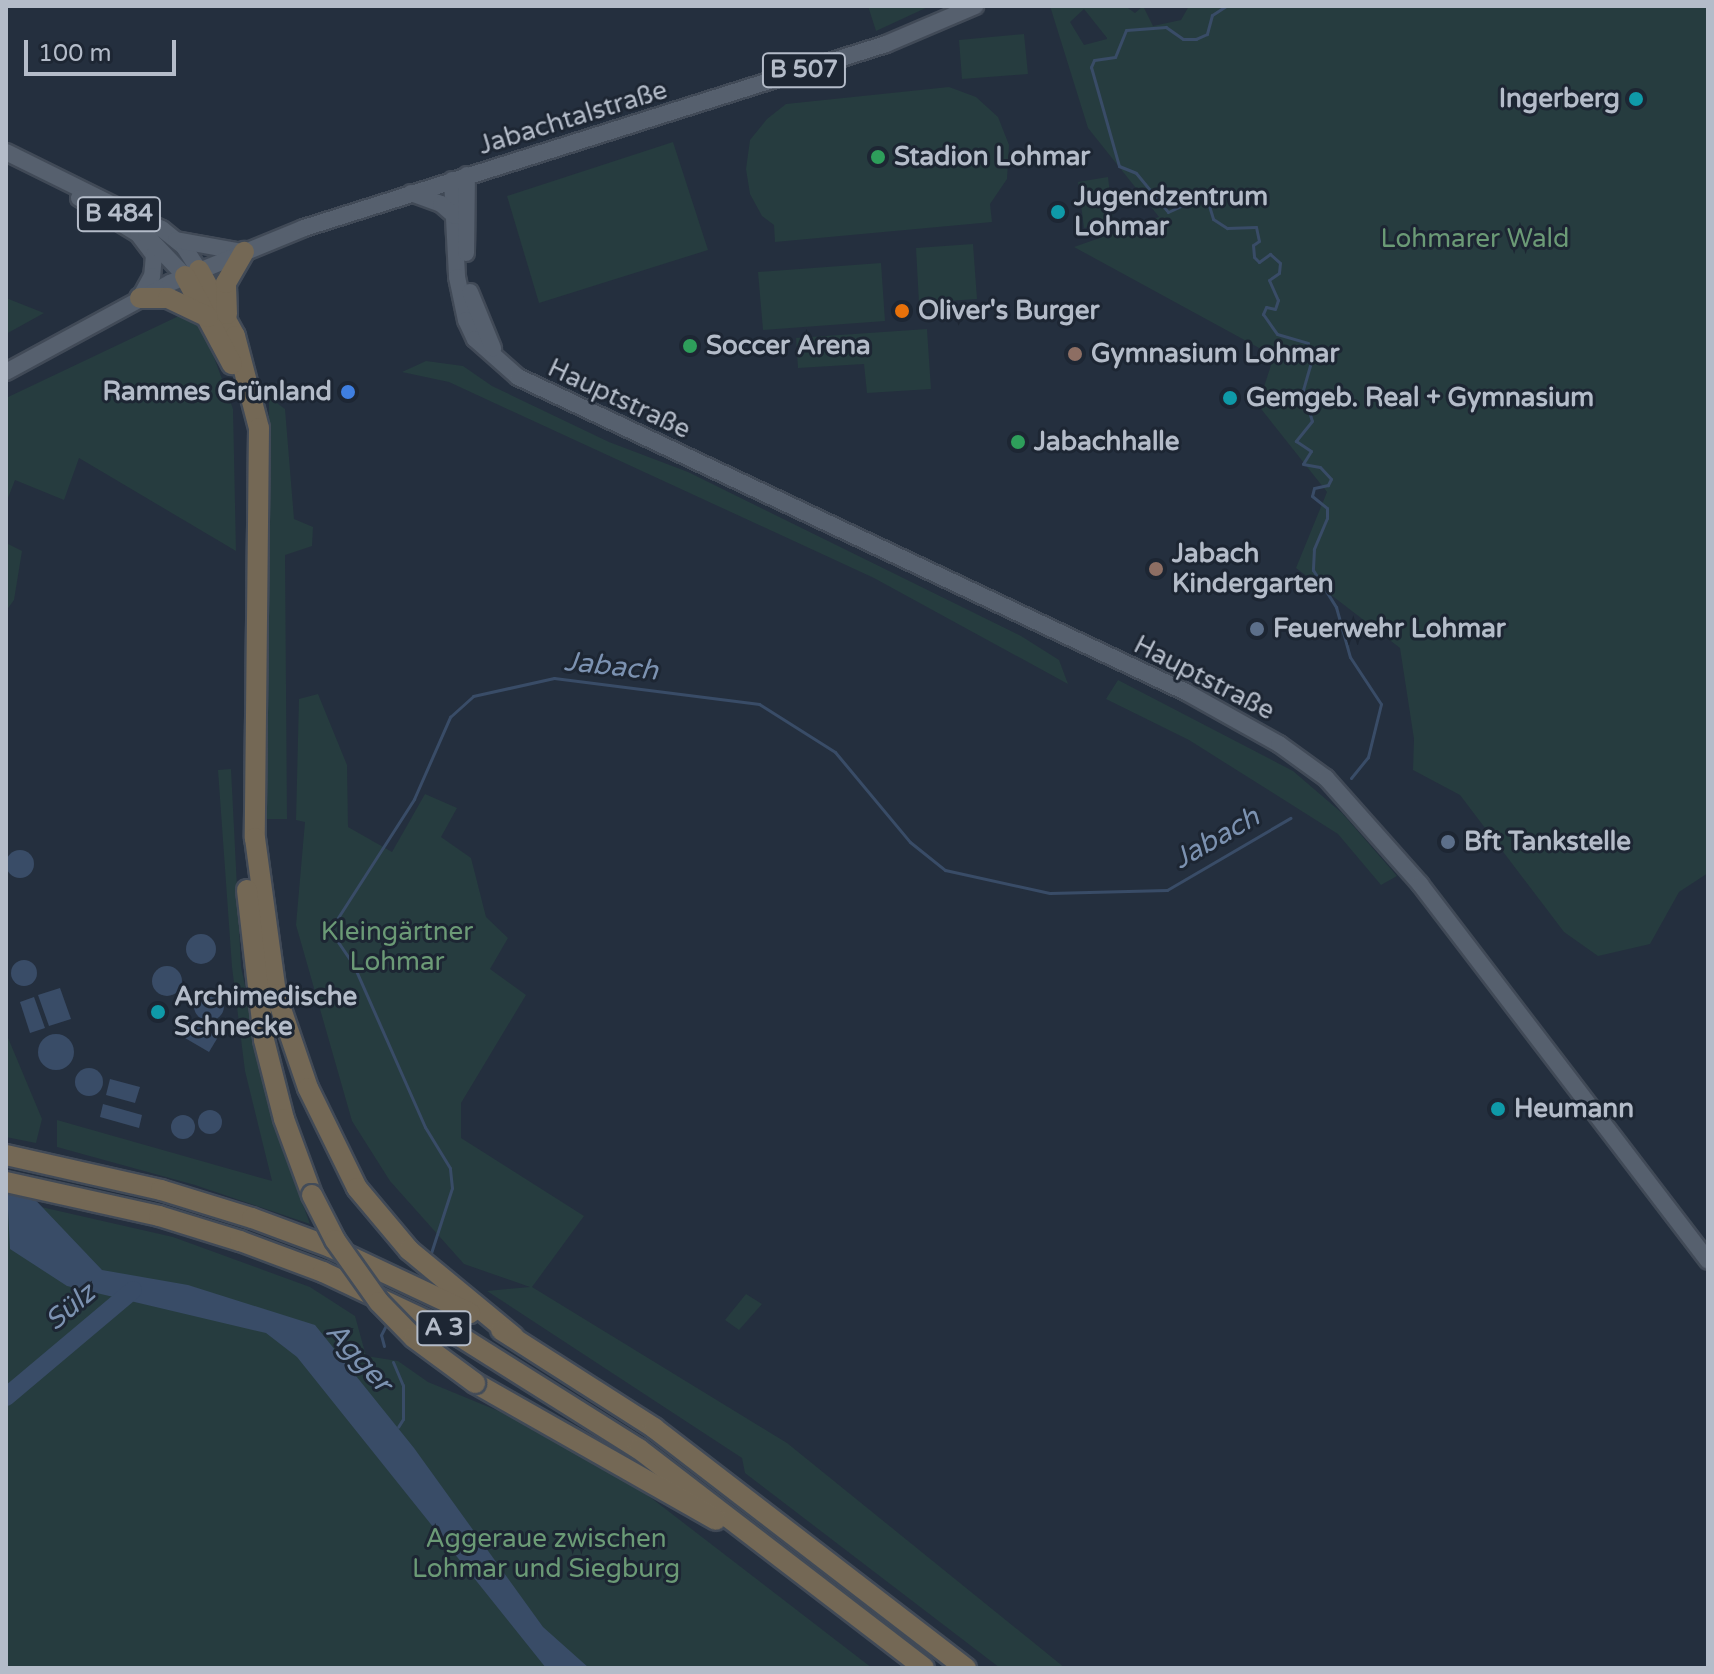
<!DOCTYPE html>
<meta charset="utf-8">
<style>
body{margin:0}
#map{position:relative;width:1714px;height:1674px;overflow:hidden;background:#242f3e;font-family:"Varela Round",sans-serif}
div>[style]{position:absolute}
.green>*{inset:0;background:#263c3f}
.water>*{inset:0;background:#394c67}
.round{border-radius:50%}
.stream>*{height:3px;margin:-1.5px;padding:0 1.5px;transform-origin:1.5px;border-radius:1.5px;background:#394c67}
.river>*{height:18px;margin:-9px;padding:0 9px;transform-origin:9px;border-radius:9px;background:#394c67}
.roads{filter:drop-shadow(2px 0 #414a57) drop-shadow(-2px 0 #414a57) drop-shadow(0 2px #414a57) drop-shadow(0 -2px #414a57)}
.major>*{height:16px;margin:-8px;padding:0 8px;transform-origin:8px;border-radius:8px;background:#56606e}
.highway>*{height:20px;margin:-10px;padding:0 10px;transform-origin:10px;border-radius:10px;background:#746855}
.bridges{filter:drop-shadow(2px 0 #434c59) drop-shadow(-2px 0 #434c59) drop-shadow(0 2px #434c59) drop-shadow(0 -2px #434c59)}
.highway-bridge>*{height:20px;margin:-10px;padding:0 10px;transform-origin:10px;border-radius:10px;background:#746855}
.dots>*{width:22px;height:22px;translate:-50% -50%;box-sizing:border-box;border:4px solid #1d2633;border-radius:50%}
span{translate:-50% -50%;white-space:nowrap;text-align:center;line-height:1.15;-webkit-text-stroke:6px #1d2633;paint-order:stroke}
.shield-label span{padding:2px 6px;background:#1d2633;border:2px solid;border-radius:6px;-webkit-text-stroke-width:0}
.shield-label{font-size:24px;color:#b4bcc9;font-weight:700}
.poi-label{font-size:26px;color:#b4bcc9;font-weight:700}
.right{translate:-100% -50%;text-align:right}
.left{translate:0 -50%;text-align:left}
.street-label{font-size:26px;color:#b4bcc9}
.park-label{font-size:26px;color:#6b9a76}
.water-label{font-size:28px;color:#7c92b1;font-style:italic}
.frame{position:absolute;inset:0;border:8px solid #b4bcc9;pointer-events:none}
.scale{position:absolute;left:24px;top:40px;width:152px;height:36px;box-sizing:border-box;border:4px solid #b4bcc9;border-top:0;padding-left:10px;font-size:24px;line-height:28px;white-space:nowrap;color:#b4bcc9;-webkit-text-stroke:6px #1d2633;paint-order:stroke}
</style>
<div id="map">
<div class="green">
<i style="clip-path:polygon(868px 6px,930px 6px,876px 31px)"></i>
<i style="clip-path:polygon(evenodd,1050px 6px,1125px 6px,1135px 13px,1143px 6px,1153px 26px,1181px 20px,1189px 6px,1708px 6px,1708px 873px,1679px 892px,1650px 944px,1598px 956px,1564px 932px,1460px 795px,1413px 770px,1414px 739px,1400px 648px,1296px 568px,1327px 492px,1258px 405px,1274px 356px,1074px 247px,1159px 217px,1088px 128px,1050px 6px,1084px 9px,1107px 38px,1107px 39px,1084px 45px,1070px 22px,1084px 9px)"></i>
<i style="clip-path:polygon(1024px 34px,1028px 74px,962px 79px,959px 40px)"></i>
<i style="clip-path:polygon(949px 87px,976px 97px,998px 117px,1009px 145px,1007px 179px,990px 204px,992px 222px,775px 242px,774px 225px,762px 216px,750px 194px,746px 169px,750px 140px,767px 119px,786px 104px)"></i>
<i style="clip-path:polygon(673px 142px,708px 250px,539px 303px,507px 196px)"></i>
<i style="clip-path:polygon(1108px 177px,1114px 224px,1084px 228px,1078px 182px)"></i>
<i style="clip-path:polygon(973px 244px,977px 299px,919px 303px,916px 248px)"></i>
<i style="clip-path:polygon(881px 263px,885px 321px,763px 330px,758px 272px)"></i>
<i style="clip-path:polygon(6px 298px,44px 313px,6px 334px)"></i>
<i style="clip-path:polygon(183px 314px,204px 330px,233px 409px,236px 551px,79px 458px,64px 500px,15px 480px,6px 503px,6px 398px)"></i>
<i style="clip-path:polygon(927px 329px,931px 389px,867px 393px,864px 364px,798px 368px,796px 338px)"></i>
<i style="clip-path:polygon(426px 361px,463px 366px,492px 386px,609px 442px,688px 472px,1021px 636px,1059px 660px,1068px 684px,874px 578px,449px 382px,402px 372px)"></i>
<i style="clip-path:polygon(269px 397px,285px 409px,294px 519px,313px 527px,312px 546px,285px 555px,287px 819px,264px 819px)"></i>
<i style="clip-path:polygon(6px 543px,22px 551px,14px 600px,6px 611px)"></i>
<i style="clip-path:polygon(1118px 680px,1293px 771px,1342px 813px,1397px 876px,1381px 885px,1338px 834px,1189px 740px,1106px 699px)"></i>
<i style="clip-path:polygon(318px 694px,347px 765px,348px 827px,392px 852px,425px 794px,457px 808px,441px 837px,471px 858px,486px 917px,508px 938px,490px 969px,526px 995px,461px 1103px,461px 1138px,584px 1216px,532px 1287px,787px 1443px,1065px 1668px,1000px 1668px,745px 1473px,742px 1458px,487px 1291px,530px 1287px,464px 1264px,390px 1181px,352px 1121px,296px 925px,305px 822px,296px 820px,299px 699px)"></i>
<i style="clip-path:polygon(231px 769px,241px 967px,277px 1133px,310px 1224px,195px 1185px,57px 1147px,57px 1120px,272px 1181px,245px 1071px,232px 967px,218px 770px)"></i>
<i style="clip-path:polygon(6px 1033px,42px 1119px,36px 1143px,6px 1137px)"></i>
<i style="clip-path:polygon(6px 1199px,173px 1237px,310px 1287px,355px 1316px,366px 1356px,398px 1361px,428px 1382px,564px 1438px,637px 1487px,872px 1668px,6px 1668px)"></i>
<i style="clip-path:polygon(746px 1294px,762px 1304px,739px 1330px,725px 1320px)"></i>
</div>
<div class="water">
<i class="round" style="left:6px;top:850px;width:28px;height:28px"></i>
<i class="round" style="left:186px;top:934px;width:30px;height:30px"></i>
<i class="round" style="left:11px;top:960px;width:26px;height:26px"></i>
<i class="round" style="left:152px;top:966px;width:30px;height:30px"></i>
<i style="clip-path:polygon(60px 988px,71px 1019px,49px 1026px,38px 995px)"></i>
<i class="round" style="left:194px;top:991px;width:30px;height:30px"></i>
<i style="clip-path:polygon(34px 997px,45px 1028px,30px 1033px,20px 1002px)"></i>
<i style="clip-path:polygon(182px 1015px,218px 1037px,209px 1052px,173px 1031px)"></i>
<i class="round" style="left:38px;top:1034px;width:36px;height:36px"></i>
<i class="round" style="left:75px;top:1068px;width:28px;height:28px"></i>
<i style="clip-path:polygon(110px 1079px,140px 1087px,135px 1103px,106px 1095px)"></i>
<i style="clip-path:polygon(103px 1104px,142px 1115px,139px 1128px,100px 1117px)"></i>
<i class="round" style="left:198px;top:1110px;width:24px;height:24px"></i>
<i class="round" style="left:171px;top:1115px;width:24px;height:24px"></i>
<i style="clip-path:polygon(6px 1169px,102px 1270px,188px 1285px,315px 1325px,414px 1448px,543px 1627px,589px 1668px,546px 1668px,297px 1357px,266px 1333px,67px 1286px,10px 1249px)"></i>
</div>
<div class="stream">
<i style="left:1226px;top:6px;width:17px;rotate:147deg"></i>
<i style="left:1212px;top:15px;width:20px;rotate:105deg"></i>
<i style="left:1207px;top:34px;width:12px;rotate:156deg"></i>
<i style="left:1196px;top:39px;width:13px;rotate:180deg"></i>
<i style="left:1183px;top:39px;width:21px;rotate:-145deg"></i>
<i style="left:1166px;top:27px;width:40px;rotate:175.7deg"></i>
<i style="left:1126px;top:30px;width:29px;rotate:112deg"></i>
<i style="left:1115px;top:57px;width:21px;rotate:172deg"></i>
<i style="left:1094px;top:60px;width:8px;rotate:113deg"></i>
<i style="left:1091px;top:67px;width:103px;rotate:74.2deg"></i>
<i style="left:1119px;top:166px;width:18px;rotate:22deg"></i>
<i style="left:1136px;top:173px;width:50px;rotate:50.6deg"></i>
<i style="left:1168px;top:212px;width:33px;rotate:-25deg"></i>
<i style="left:1198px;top:198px;width:9px;rotate:6deg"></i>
<i style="left:1207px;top:199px;width:21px;rotate:73deg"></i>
<i style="left:1213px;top:219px;width:17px;rotate:33deg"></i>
<i style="left:1227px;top:228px;width:29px;rotate:-2deg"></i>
<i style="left:1256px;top:227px;width:14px;rotate:78deg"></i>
<i style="left:1259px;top:241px;width:7px;rotate:146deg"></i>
<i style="left:1253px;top:245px;width:12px;rotate:85deg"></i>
<i style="left:1254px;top:257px;width:7px;rotate:45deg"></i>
<i style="left:1259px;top:262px;width:14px;rotate:-36deg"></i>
<i style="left:1270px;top:254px;width:13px;rotate:42deg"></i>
<i style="left:1280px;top:263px;width:10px;rotate:96deg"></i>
<i style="left:1279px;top:273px;width:12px;rotate:145deg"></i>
<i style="left:1269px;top:280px;width:22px;rotate:66deg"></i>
<i style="left:1278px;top:300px;width:9px;rotate:108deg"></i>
<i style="left:1275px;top:309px;width:9px;rotate:-167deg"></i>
<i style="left:1266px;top:307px;width:8px;rotate:113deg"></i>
<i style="left:1263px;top:314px;width:24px;rotate:55deg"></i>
<i style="left:1277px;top:334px;width:32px;rotate:16deg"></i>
<i style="left:1308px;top:343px;width:12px;rotate:104deg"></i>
<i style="left:1305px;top:355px;width:9px;rotate:49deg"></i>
<i style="left:1311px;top:362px;width:29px;rotate:106deg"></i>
<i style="left:1303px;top:390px;width:32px;rotate:74deg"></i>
<i style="left:1312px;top:421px;width:26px;rotate:129deg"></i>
<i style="left:1296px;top:441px;width:18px;rotate:34deg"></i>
<i style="left:1311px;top:451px;width:15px;rotate:122deg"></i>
<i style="left:1303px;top:464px;width:17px;rotate:10deg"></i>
<i style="left:1320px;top:467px;width:16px;rotate:47deg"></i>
<i style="left:1331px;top:479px;width:7px;rotate:117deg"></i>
<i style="left:1328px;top:485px;width:14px;rotate:168deg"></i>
<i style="left:1314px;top:488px;width:8px;rotate:104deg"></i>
<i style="left:1312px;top:496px;width:19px;rotate:39deg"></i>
<i style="left:1327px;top:508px;width:10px;rotate:90deg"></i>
<i style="left:1327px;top:518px;width:34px;rotate:113deg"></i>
<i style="left:1314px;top:549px;width:21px;rotate:93deg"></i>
<i style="left:1313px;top:570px;width:44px;rotate:58.1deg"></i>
<i style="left:1336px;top:607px;width:52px;rotate:74.4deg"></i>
<i style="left:1350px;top:657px;width:56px;rotate:56.6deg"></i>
<i style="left:1381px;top:704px;width:55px;rotate:103.8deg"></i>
<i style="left:1368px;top:757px;width:27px;rotate:129deg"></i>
<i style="left:431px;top:1253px;width:68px;rotate:-72.1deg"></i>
<i style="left:452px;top:1188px;width:20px;rotate:-96deg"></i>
<i style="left:450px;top:1168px;width:48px;rotate:-121.4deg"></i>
<i style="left:425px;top:1127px;width:178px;rotate:-113.8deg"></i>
<i style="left:353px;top:964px;width:41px;rotate:-124.1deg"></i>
<i style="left:330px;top:930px;width:156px;rotate:-57.3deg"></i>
<i style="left:414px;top:799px;width:90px;rotate:-66.3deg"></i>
<i style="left:450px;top:717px;width:31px;rotate:-42deg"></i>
<i style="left:473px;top:696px;width:83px;rotate:-12.5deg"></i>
<i style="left:554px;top:678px;width:207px;rotate:7.2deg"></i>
<i style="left:759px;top:704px;width:90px;rotate:32.3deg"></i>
<i style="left:835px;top:752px;width:117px;rotate:50.2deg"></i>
<i style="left:910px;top:842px;width:45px;rotate:38.7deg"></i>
<i style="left:945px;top:870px;width:107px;rotate:12.4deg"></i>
<i style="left:1050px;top:893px;width:117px;rotate:-1.5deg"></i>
<i style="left:1167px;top:890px;width:143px;rotate:-30.3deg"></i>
<i style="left:384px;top:1346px;width:11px;rotate:-105deg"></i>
<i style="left:381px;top:1335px;width:13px;rotate:-63deg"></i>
<i style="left:393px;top:1362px;width:25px;rotate:67deg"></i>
<i style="left:403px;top:1385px;width:34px;rotate:90deg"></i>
<i style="left:403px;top:1419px;width:9px;rotate:122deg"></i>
</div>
<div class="river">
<i style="left:6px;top:1397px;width:166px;rotate:-40.1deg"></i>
</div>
<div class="roads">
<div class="major">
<i style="left:6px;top:152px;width:174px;rotate:26.3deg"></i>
<i style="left:162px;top:229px;width:28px;rotate:39deg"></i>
<i style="left:184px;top:247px;width:27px;rotate:57deg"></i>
<i style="left:452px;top:180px;width:97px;rotate:87deg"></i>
<i style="left:457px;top:277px;width:44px;rotate:78.2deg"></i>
<i style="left:466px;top:320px;width:21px;rotate:65deg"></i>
<i style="left:475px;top:339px;width:57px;rotate:41.5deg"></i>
<i style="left:518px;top:377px;width:739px;rotate:25.25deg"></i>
<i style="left:1186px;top:692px;width:107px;rotate:29.2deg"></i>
<i style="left:1279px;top:744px;width:58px;rotate:35.9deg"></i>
<i style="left:1326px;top:778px;width:142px;rotate:48.4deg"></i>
<i style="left:1420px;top:884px;width:474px;rotate:52.6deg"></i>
<i style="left:411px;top:193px;width:32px;rotate:20deg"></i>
<i style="left:441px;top:204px;width:18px;rotate:41deg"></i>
<i style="left:79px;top:198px;width:69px;rotate:31.4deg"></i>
<i style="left:138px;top:234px;width:26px;rotate:53deg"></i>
<i style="left:154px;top:255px;width:21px;rotate:95deg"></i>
<i style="left:152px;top:276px;width:23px;rotate:119deg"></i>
<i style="left:146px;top:235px;width:57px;rotate:46.4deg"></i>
<i style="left:176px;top:240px;width:68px;rotate:10.2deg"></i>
<i style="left:466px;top:253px;width:78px;rotate:-89.3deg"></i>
<i style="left:470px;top:292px;width:61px;rotate:67.7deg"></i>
<i style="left:6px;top:372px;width:187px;rotate:-28.5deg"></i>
<i style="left:170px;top:283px;width:145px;rotate:-22.3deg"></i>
<i style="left:304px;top:228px;width:610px;rotate:-17.54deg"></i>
<i style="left:886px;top:44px;width:97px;rotate:-23.1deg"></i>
</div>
<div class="highway">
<i style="left:199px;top:270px;width:75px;rotate:61.4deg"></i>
<i style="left:235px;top:336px;width:95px;rotate:75.4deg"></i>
<i style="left:259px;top:428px;width:410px;rotate:90.6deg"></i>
<i style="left:255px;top:838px;width:157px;rotate:82.3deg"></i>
<i style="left:276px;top:994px;width:99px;rotate:71.2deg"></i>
<i style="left:308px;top:1088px;width:111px;rotate:63.9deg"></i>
<i style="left:357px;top:1188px;width:81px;rotate:50deg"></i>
<i style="left:409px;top:1250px;width:136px;rotate:39.6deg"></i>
<i style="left:185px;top:276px;width:100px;rotate:61.9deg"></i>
<i style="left:140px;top:298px;width:28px"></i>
<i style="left:168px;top:298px;width:44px;rotate:25.4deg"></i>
<i style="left:227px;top:314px;width:31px;rotate:-92deg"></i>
<i style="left:226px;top:283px;width:36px;rotate:-60deg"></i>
<i style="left:247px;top:890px;width:151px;rotate:83.5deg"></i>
<i style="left:264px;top:1040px;width:81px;rotate:75.8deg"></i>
<i style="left:284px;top:1119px;width:81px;rotate:69.8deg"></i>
<i style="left:6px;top:1155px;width:159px;rotate:12.7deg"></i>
<i style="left:161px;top:1190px;width:95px;rotate:17.1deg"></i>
<i style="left:252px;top:1218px;width:83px;rotate:20.4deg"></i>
<i style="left:330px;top:1247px;width:155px;rotate:25.2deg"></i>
<i style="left:6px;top:1182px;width:157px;rotate:12.5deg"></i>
<i style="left:159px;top:1216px;width:85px;rotate:17.2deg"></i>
<i style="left:240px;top:1241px;width:89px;rotate:20.5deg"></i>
<i style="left:323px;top:1272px;width:153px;rotate:25.2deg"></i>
<i style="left:461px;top:1337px;width:210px;rotate:32.2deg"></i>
<i style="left:639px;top:1449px;width:359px;rotate:37.5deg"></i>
<i style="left:501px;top:1330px;width:182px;rotate:32.6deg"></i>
<i style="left:654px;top:1428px;width:394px;rotate:37.6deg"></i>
<i style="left:475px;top:1383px;width:277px;rotate:29.6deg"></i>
</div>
</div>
<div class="bridges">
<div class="highway-bridge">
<i style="left:312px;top:1195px;width:51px;rotate:62.9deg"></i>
<i style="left:335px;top:1240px;width:76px;rotate:54.6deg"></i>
<i style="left:379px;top:1302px;width:50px;rotate:45.8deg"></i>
<i style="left:414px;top:1338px;width:76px;rotate:36.4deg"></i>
</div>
</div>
<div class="dots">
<i style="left:1636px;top:99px;background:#0f9aa8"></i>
<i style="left:878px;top:157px;background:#2e9e5b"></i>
<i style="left:1058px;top:212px;background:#0f9aa8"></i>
<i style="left:902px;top:311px;background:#e8710a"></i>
<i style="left:690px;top:346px;background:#2e9e5b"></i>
<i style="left:1075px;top:354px;background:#8d6e63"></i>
<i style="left:348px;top:392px;background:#3f7fe0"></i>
<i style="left:1230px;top:398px;background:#0f9aa8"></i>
<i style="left:1018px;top:442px;background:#2e9e5b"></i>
<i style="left:1156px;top:569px;background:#8d6e63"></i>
<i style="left:1257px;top:629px;background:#5c6f8a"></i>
<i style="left:1448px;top:842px;background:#5c6f8a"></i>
<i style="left:158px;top:1012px;background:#0f9aa8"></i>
<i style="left:1498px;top:1109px;background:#0f9aa8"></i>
</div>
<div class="shield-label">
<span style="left:804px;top:70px">B 507</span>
<span style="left:119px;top:214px">B 484</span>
<span style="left:444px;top:1328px">A 3</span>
</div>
<div class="poi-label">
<span class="right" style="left:1620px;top:99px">Ingerberg</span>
<span class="left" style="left:894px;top:157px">Stadion Lohmar</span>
<span class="left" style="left:1074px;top:212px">Jugendzentrum<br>Lohmar</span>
<span class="left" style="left:918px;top:311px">Oliver's Burger</span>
<span class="left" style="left:706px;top:346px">Soccer Arena</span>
<span class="left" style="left:1091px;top:354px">Gymnasium Lohmar</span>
<span class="right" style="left:332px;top:392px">Rammes Grünland</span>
<span class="left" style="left:1246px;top:398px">Gemgeb. Real + Gymnasium</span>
<span class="left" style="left:1034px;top:442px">Jabachhalle</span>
<span class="left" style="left:1172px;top:569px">Jabach<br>Kindergarten</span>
<span class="left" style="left:1273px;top:629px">Feuerwehr Lohmar</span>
<span class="left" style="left:1464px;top:842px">Bft Tankstelle</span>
<span class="left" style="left:174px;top:1012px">Archimedische<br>Schnecke</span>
<span class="left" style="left:1514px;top:1109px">Heumann</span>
</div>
<div class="street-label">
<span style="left:573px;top:118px;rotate:-17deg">Jabachtalstraße</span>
<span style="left:619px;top:399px;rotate:25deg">Hauptstraße</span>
<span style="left:1204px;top:678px;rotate:27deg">Hauptstraße</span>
</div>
<div class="park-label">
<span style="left:1475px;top:239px">Lohmarer Wald</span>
<span style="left:397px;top:947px">Kleingärtner<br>Lohmar</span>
<span style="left:546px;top:1554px">Aggeraue zwischen<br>Lohmar und Siegburg</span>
</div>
<div class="water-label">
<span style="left:611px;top:666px;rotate:6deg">Jabach</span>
<span style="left:1216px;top:838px;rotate:-30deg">Jabach</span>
<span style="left:70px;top:1307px;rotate:-40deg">Sülz</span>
<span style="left:359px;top:1357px;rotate:48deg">Agger</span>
</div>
<div class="frame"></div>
<div class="scale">100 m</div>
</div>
